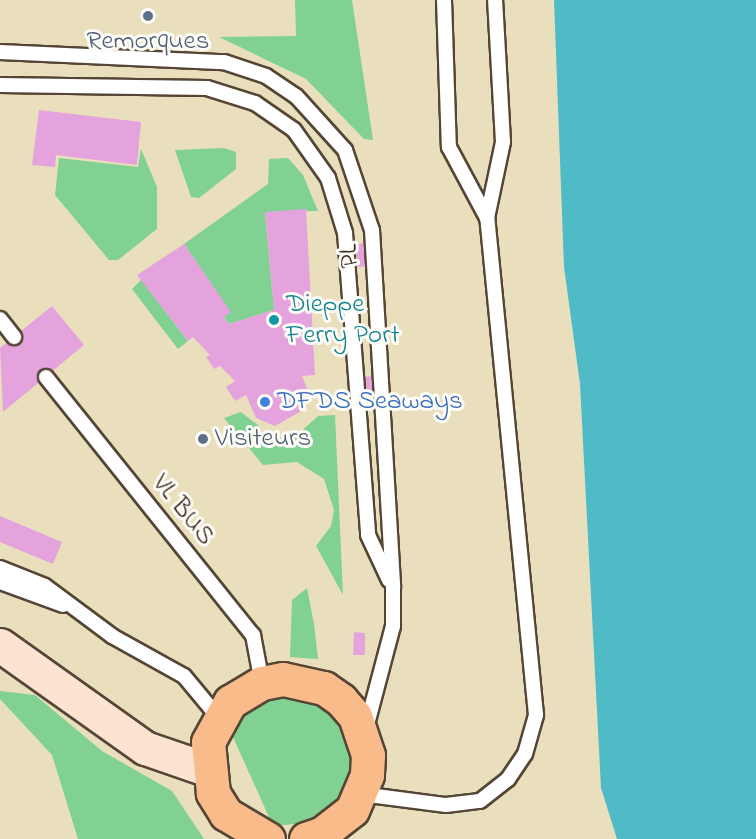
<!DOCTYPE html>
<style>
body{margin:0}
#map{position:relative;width:756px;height:839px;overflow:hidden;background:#eadfbc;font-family:"Indie Flower",sans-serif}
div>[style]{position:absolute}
.green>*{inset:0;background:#81d192}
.water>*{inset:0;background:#4ebbc7}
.building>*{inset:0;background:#e5a3de}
.roads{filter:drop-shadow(2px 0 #554536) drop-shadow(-2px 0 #554536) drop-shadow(0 2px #554536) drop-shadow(0 -2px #554536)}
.lane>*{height:14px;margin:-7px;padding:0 7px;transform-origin:7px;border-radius:7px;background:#fff}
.secondary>*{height:33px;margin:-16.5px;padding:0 16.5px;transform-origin:16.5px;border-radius:16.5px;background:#fde4d1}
.primary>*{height:33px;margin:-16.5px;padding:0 16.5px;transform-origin:16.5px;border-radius:16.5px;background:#fabb8b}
.dots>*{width:16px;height:16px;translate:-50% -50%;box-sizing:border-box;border:3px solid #fdfcf7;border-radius:50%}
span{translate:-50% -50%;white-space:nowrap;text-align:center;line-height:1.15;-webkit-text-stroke:6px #fdfcf7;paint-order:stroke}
.service-label{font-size:27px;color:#4e5e75}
.left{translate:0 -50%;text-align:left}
.street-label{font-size:27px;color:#3b2a1e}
.culture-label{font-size:27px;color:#0d838f}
.shop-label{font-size:27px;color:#366cbe}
</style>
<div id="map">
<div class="green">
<i style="clip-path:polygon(295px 0,352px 0,373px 140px,364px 139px,306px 79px,219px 37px,296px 36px)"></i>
<i style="clip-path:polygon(224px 148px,236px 152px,236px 169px,199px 198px,191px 197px,175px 150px)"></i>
<i style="clip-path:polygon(141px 149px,157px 187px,157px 229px,118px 260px,109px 260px,55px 195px,59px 158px,138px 167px)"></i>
<i style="clip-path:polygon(288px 158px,303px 175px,318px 211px,265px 212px,274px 310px,229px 324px,224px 317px,230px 312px,184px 244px,268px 184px,269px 159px)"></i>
<i style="clip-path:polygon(141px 280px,188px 341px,178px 349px,132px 289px)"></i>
<i style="clip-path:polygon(241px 412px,259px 426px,259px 438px,271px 440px,296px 436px,318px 416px,335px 415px,343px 595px,316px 546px,331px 526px,334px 510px,324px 479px,297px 462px,263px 465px,224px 418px)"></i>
<i style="clip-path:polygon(307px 588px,314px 624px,318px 659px,290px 657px,292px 600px)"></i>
<i style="clip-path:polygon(0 691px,35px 695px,102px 751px,172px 791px,204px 839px,78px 839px,52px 755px,0 699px)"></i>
<i style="clip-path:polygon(302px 693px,340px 716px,355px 757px,351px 779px,326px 814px,306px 823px,273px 826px,228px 726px,258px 698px)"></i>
</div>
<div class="water">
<i style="clip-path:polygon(554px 0,756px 0,756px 839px,617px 839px,601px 788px,580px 384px,564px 267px)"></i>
</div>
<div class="building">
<i style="clip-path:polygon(39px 110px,141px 122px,137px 165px,56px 155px,55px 167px,32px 165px)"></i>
<i style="clip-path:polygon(306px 209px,315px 375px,302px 376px,308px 391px,303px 410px,275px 426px,256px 418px,246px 395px,235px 401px,226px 387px,235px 381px,220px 366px,214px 369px,206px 357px,210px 355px,193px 337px,188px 341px,137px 275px,184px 244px,231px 312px,224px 317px,229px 324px,274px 310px,265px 212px)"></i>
<i style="clip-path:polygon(367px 243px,369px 266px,358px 267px,355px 244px)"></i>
<i style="clip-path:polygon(52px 306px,84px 345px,3px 412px,0 348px)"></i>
<i style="clip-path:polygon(374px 376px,375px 391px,364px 392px,363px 377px)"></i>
<i style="clip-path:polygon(0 516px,62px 542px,53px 564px,0 542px)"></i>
<i style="clip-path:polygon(354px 632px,365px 633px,365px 655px,353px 655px)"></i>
</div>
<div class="roads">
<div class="lane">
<i style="left:444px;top:0;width:147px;rotate:88.1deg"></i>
<i style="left:449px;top:147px;width:81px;rotate:61.8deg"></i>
<i style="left:0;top:52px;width:224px;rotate:2.6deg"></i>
<i style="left:224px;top:62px;width:44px;rotate:18.4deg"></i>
<i style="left:266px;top:76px;width:36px;rotate:34deg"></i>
<i style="left:296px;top:96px;width:73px;rotate:47.8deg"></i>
<i style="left:345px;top:150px;width:84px;rotate:71.4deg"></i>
<i style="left:372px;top:230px;width:358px;rotate:86.6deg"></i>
<i style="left:393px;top:587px;width:39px;rotate:90deg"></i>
<i style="left:393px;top:626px;width:106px;rotate:104.8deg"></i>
<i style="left:0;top:85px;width:207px;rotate:0.8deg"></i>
<i style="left:207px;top:88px;width:50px;rotate:17.4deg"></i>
<i style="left:255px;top:103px;width:47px;rotate:34.7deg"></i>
<i style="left:294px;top:130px;width:59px;rotate:54.7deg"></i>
<i style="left:328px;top:178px;width:58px;rotate:72.8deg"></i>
<i style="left:345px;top:233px;width:303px;rotate:85.6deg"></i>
<i style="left:368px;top:535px;width:50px;rotate:65deg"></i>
<i style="left:0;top:319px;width:23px;rotate:52deg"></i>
<i style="left:46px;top:377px;width:331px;rotate:51.3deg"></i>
<i style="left:253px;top:635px;width:49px;rotate:79.4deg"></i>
<i style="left:0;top:568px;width:48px;rotate:21.8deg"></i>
<i style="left:45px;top:586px;width:84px;rotate:36.7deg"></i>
<i style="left:112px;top:636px;width:82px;rotate:29.1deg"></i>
<i style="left:184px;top:676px;width:53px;rotate:50.3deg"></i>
<i style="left:0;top:582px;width:67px;rotate:20.1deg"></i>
<i style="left:361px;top:794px;width:86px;rotate:7.4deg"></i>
<i style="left:446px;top:805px;width:34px;rotate:-7deg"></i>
<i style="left:480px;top:801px;width:36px;rotate:-38deg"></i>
<i style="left:508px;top:779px;width:30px;rotate:-56deg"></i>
<i style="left:525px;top:754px;width:41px;rotate:-74.2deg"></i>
<i style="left:536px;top:715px;width:499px;rotate:-95.6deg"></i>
<i style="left:487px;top:218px;width:78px;rotate:-78.1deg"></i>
<i style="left:503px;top:142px;width:142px;rotate:-93.2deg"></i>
</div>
<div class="secondary">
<i style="left:0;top:645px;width:178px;rotate:35.4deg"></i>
<i style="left:145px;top:748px;width:65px;rotate:19deg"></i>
</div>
<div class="primary">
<i style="left:268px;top:839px;width:49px;rotate:-149.2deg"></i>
<i style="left:226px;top:814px;width:25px;rotate:-122deg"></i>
<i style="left:213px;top:793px;width:51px;rotate:-95.6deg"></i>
<i style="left:208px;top:742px;width:46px;rotate:-61.2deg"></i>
<i style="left:230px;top:702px;width:37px;rotate:-31deg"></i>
<i style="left:262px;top:683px;width:21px;rotate:-11deg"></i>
<i style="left:283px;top:679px;width:42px;rotate:12.4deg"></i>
<i style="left:324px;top:688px;width:21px;rotate:35deg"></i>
<i style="left:341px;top:700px;width:21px;rotate:49deg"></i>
<i style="left:355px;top:716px;width:41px;rotate:71.6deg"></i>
<i style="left:368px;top:755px;width:20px;rotate:93deg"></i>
<i style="left:367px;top:775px;width:38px;rotate:113deg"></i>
<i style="left:352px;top:810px;width:37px;rotate:142deg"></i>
<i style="left:323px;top:833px;width:18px;rotate:161deg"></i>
</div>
</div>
<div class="dots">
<i style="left:148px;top:16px;background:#5c6f8a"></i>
<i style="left:274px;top:320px;background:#0f9aa8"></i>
<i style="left:265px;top:402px;background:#3f7fe0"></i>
<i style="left:203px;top:439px;background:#5c6f8a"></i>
</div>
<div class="service-label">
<span style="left:148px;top:42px">Remorques</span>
<span class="left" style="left:215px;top:439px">Visiteurs</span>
</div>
<div class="street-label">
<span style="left:350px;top:256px;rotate:-95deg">PL</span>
<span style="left:183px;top:510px;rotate:51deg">VL BUS</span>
</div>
<div class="culture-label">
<span class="left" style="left:286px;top:320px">Dieppe<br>Ferry Port</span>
</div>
<div class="shop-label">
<span class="left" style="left:277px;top:402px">DFDS Seaways</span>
</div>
</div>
